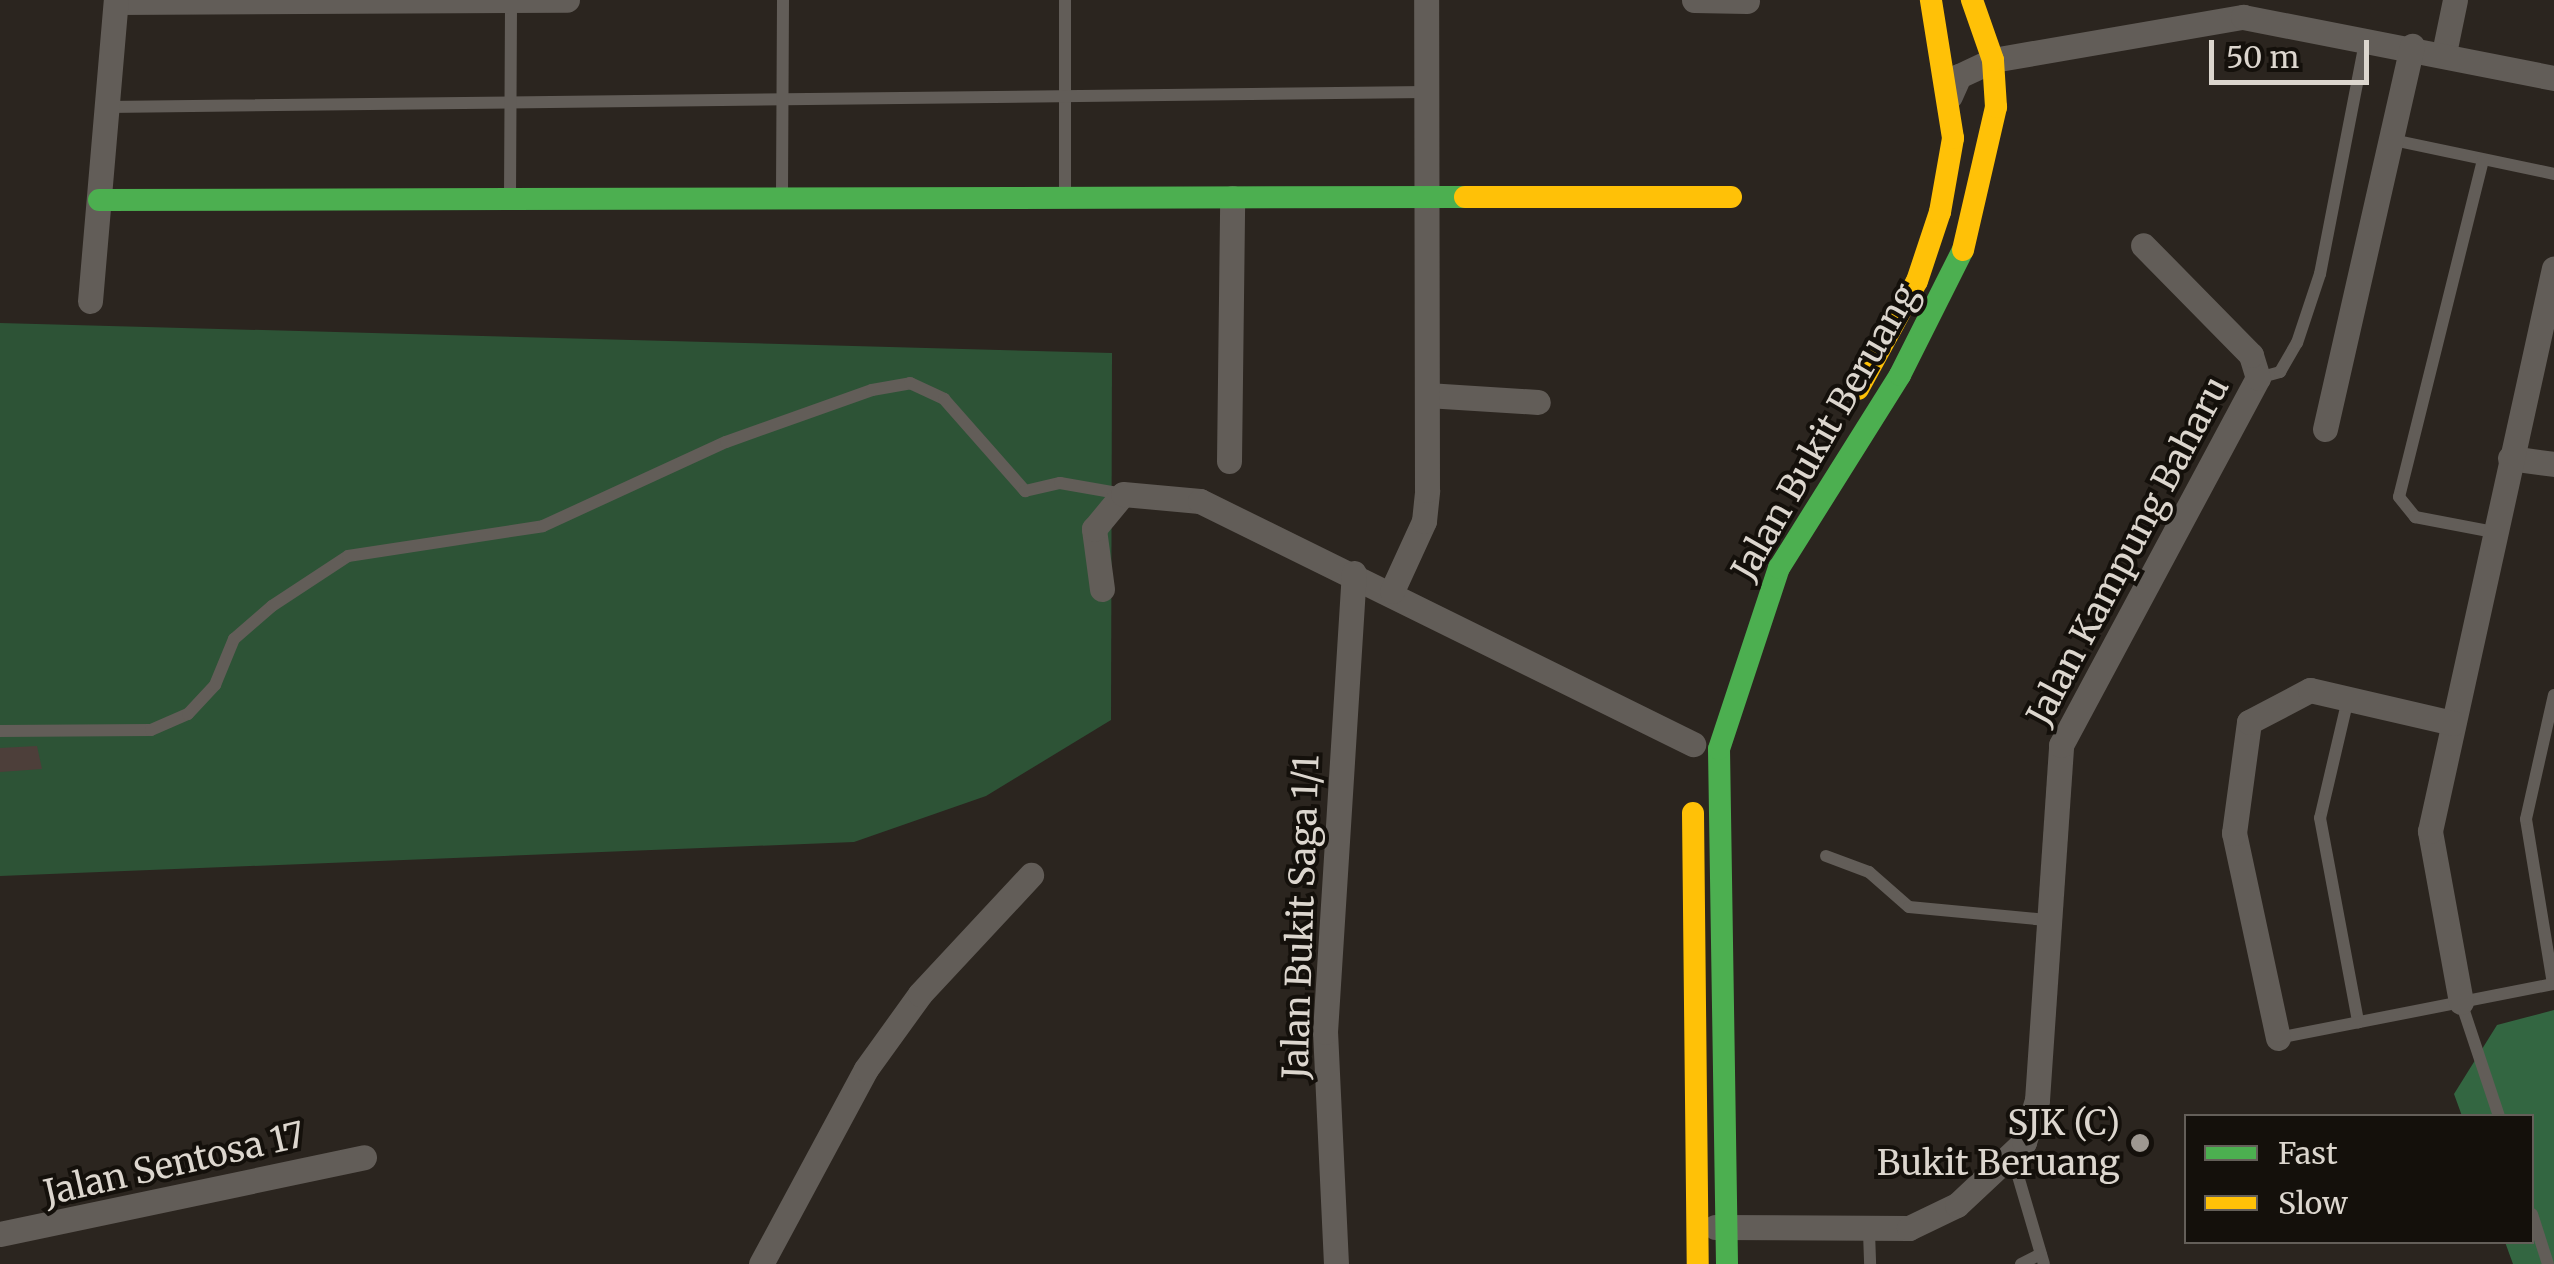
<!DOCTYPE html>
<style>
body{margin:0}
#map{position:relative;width:2554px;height:1264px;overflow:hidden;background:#2b251f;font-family:Merriweather,serif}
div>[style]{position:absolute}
.green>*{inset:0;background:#2d5336}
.forest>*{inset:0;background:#336641}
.building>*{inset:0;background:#4d3f3a}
.lane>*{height:12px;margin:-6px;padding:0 6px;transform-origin:6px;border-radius:6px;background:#625d58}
.street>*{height:25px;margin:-12.5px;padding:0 12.5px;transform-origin:12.5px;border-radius:12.5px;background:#625d58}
.fast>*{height:22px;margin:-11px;padding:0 11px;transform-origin:11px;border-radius:11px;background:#4caf50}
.slow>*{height:22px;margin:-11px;padding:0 11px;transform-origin:11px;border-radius:11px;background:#ffc107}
.dots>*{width:28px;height:28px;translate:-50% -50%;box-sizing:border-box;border:5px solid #14100b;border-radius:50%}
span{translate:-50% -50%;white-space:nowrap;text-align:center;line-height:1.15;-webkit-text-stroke:8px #14100b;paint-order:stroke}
.street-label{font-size:35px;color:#dcd6ce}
.poi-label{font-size:35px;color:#dcd6ce}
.right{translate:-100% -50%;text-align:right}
.legend{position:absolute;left:2184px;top:1114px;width:350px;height:130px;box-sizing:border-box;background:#14100b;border:2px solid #645f59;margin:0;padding:12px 18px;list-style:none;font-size:30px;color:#dcd6ce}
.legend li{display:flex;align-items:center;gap:20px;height:50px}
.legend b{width:50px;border:2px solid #645f59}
.scale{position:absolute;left:2209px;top:40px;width:160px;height:45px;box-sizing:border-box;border:5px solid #dcd6ce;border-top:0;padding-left:12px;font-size:30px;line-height:35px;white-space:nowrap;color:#dcd6ce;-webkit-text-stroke:8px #14100b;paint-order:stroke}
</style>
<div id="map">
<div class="green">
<i style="clip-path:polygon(0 323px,1112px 353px,1111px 720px,986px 796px,854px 842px,0 876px)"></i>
</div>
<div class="forest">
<i style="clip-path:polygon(2554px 1010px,2554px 1264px,2513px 1264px,2505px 1242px,2532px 1242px,2532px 1116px,2462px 1116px,2454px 1094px,2497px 1025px)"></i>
</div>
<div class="building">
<i style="clip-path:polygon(37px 746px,42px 769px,0 772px,0 748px)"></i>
</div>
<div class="lane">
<i style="left:1065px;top:0;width:192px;rotate:90deg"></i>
<i style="left:107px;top:107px;width:1319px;rotate:-0.65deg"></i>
<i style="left:2393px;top:140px;width:165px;rotate:11.9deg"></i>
<i style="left:2483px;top:160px;width:347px;rotate:104deg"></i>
<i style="left:2399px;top:497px;width:26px;rotate:51deg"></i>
<i style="left:2415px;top:517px;width:80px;rotate:10.8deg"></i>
<i style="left:782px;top:192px;width:192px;rotate:-89.7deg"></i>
<i style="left:510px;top:198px;width:198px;rotate:-89.7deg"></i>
<i style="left:2258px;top:378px;width:23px;rotate:-15deg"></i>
<i style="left:2280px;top:372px;width:34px;rotate:-60deg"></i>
<i style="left:2297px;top:343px;width:73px;rotate:-71.6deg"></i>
<i style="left:2320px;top:274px;width:240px;rotate:-79deg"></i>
<i style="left:2348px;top:699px;width:122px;rotate:103.2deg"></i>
<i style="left:2320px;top:818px;width:208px;rotate:79.4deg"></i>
<i style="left:0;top:731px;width:151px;rotate:-0.4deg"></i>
<i style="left:151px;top:730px;width:40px;rotate:-23.4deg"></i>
<i style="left:188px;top:714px;width:40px;rotate:-47deg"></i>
<i style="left:215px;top:685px;width:50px;rotate:-67.6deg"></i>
<i style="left:234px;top:639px;width:50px;rotate:-41deg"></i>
<i style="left:272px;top:606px;width:91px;rotate:-33.3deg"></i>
<i style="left:348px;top:556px;width:197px;rotate:-8.7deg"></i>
<i style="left:543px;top:526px;width:201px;rotate:-24.7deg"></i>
<i style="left:726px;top:442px;width:155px;rotate:-19.6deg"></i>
<i style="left:872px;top:390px;width:39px;rotate:-10deg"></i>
<i style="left:910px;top:383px;width:38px;rotate:25deg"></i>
<i style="left:944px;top:399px;width:123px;rotate:48.6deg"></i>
<i style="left:1025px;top:491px;width:36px;rotate:-13deg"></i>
<i style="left:1060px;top:483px;width:64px;rotate:9.9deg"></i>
<i style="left:1826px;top:856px;width:46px;rotate:20.4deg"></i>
<i style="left:1869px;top:872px;width:53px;rotate:41.2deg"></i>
<i style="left:1909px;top:907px;width:138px;rotate:5.4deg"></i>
<i style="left:2553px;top:984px;width:167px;rotate:-99.3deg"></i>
<i style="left:2526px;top:819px;width:127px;rotate:-77.3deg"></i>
<i style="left:2461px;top:1002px;width:120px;rotate:71.6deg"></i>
<i style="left:2278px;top:1038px;width:281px;rotate:-11.1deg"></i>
<i style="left:2013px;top:1159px;width:109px;rotate:73.6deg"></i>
<i style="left:2532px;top:1214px;width:52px;rotate:72.3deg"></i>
<i style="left:1869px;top:1232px;width:32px;rotate:88deg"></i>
<i style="left:2021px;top:1264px;width:22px;rotate:-27deg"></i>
</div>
<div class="street">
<i style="left:1694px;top:0;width:53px;rotate:1.1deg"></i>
<i style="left:116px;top:2px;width:451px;rotate:-0.3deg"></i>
<i style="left:2444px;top:53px;width:54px;rotate:-78.3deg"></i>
<i style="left:1950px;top:96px;width:22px;rotate:-66deg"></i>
<i style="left:1959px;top:76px;width:38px;rotate:-25deg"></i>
<i style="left:1993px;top:60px;width:254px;rotate:-9.8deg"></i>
<i style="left:2243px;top:17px;width:317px;rotate:11.1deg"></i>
<i style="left:90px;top:301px;width:302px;rotate:-85.1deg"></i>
<i style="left:1427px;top:395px;width:111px;rotate:3.6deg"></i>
<i style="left:2325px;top:429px;width:393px;rotate:-77.2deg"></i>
<i style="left:2510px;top:458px;width:44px;rotate:7.8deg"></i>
<i style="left:1229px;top:461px;width:263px;rotate:-89.3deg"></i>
<i style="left:1102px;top:589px;width:61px;rotate:-97.6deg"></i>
<i style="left:1094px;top:529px;width:45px;rotate:-50.4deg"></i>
<i style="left:1123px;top:494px;width:77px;rotate:5.2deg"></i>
<i style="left:1200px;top:501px;width:550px;rotate:26.24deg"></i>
<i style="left:1392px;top:591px;width:77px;rotate:-65.4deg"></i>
<i style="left:1424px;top:521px;width:31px;rotate:-84deg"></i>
<i style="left:1427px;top:490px;width:490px;rotate:-90.1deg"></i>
<i style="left:2461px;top:1002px;width:174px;rotate:-100.3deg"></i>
<i style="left:2430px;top:831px;width:576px;rotate:-77.58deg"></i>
<i style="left:2278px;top:1038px;width:210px;rotate:-102.1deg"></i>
<i style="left:2234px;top:833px;width:112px;rotate:-82.3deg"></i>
<i style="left:2249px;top:722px;width:69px;rotate:-27.7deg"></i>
<i style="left:2310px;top:690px;width:147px;rotate:13deg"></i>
<i style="left:1715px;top:1227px;width:194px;rotate:0.3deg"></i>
<i style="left:1909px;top:1228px;width:53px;rotate:-25.6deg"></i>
<i style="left:1957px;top:1205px;width:92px;rotate:-43.2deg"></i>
<i style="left:2024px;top:1142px;width:44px;rotate:-72.8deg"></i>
<i style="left:2037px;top:1100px;width:356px;rotate:-86.1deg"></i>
<i style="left:2061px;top:745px;width:417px;rotate:-61.8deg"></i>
<i style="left:2258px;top:378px;width:24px;rotate:-107deg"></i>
<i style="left:2251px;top:355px;width:154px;rotate:-134.5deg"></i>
<i style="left:0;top:1234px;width:372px;rotate:-11.9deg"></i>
<i style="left:761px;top:1264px;width:221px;rotate:-61.7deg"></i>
<i style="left:866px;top:1069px;width:92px;rotate:-54.2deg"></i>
<i style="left:920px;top:994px;width:163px;rotate:-47deg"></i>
<i style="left:1336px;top:1264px;width:232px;rotate:-92.7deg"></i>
<i style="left:1325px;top:1032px;width:460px;rotate:-86.4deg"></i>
</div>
<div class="fast">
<i style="left:99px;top:200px;width:1366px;rotate:-0.13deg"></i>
<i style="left:1727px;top:1264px;width:515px;rotate:-90.89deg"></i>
<i style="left:1719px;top:749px;width:191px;rotate:-71.7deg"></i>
<i style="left:1779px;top:568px;width:228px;rotate:-57.9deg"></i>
<i style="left:1900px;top:375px;width:140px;rotate:-63.3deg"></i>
</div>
<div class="slow">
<i style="left:1465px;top:197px;width:266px"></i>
<i style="left:1963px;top:250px;width:147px;rotate:-77deg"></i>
<i style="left:1996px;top:107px;width:47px;rotate:-93.7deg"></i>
<i style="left:1993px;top:60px;width:64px;rotate:-109.3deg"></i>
<i style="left:1858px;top:389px;width:123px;rotate:-61.4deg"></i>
<i style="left:1917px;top:281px;width:73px;rotate:-71.6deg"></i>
<i style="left:1940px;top:212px;width:75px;rotate:-80deg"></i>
<i style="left:1953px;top:138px;width:140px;rotate:-99.1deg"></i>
<i style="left:1693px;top:813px;width:451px;rotate:89.4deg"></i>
</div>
<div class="dots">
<i style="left:2140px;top:1143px;background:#9e9891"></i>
</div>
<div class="street-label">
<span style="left:1825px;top:432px;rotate:-60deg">Jalan Bukit Beruang</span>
<span style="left:2128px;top:551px;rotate:-62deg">Jalan Kampung Baharu</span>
<span style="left:1301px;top:917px;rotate:-88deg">Jalan Bukit Saga 1/1</span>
<span style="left:174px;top:1164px;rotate:-13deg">Jalan Sentosa 17</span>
</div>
<div class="poi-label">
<span class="right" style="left:2120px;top:1143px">SJK (C)<br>Bukit Beruang</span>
</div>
<ul class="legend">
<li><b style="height:12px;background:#4caf50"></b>Fast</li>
<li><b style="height:12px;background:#ffc107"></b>Slow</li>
</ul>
<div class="scale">50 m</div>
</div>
